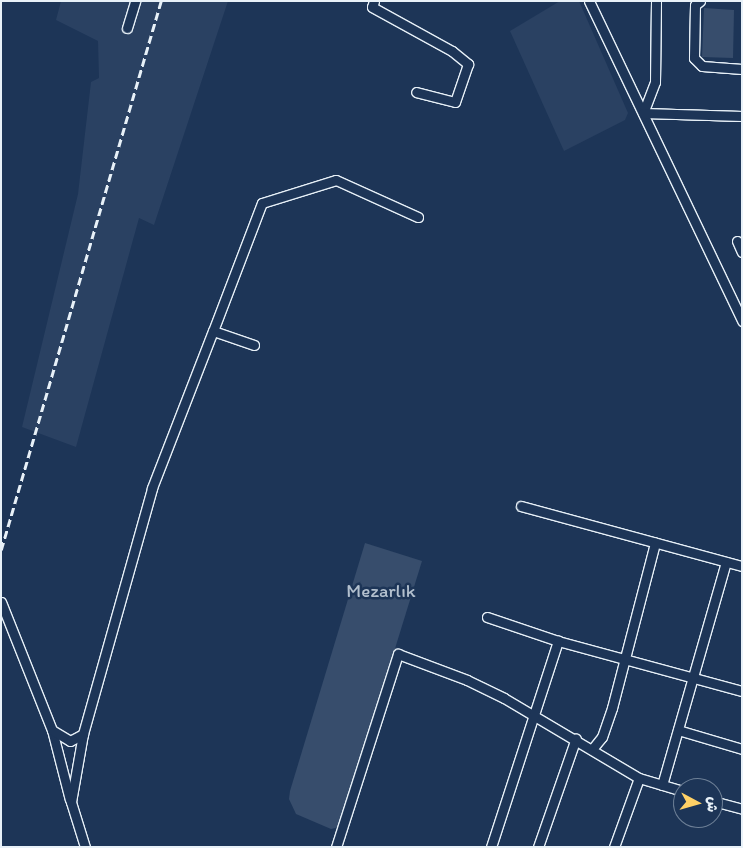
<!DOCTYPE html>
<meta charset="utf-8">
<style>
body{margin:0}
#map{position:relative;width:743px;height:848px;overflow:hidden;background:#1d3557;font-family:Itim,"Playpen Sans Arabic",sans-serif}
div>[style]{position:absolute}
.built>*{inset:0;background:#2a4162}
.green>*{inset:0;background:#374d6c}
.roads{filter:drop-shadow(1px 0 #e8f1f8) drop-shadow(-1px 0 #e8f1f8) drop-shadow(0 1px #e8f1f8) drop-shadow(0 -1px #e8f1f8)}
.minor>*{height:9px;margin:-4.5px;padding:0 4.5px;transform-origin:4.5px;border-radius:4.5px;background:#1d3557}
.rail>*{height:2.5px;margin-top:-1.25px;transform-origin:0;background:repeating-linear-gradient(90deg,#e8f1f8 0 8px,transparent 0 12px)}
span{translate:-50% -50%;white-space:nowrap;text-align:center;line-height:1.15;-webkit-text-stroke:5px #1d3557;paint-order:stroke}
.park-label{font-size:19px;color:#b3c0ce}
.frame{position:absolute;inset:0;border:2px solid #e8f1f8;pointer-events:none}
.north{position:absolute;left:673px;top:778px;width:50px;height:50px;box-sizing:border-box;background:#1d3557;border:1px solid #6e8097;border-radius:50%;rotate:96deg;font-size:14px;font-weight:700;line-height:20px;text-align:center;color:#e8f1f8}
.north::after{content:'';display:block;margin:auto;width:18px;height:22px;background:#ffd166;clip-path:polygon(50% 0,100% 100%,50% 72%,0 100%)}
</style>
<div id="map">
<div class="built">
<i style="clip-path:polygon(61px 1px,228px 1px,154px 225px,139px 218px,76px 447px,22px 427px,78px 194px,91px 82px,99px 78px,98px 41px,56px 20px)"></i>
<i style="clip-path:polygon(560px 1px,579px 1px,628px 113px,625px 120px,564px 151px,510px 31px)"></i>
</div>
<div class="green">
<i style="clip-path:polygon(704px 8px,734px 10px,733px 58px,702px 57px)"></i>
<i style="clip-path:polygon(365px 543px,422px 561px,340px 827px,331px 829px,296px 814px,289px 799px,290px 791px)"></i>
</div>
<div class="roads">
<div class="minor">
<i style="left:374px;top:1px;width:6px;rotate:108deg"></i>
<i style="left:372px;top:7px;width:91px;rotate:28.8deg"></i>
<i style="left:452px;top:51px;width:21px;rotate:39deg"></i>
<i style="left:468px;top:64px;width:40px;rotate:108.9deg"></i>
<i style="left:455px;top:102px;width:40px;rotate:-165.6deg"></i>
<i style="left:589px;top:1px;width:355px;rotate:64.4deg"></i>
<i style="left:656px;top:1px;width:81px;rotate:90.7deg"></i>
<i style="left:655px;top:82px;width:33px;rotate:111deg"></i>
<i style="left:643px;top:113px;width:99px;rotate:1.7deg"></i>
<i style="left:700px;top:1px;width:6px;rotate:141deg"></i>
<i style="left:695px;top:5px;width:53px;rotate:91.1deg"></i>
<i style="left:694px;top:58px;width:11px;rotate:45deg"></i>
<i style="left:702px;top:66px;width:40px;rotate:4.3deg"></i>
<i style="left:127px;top:28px;width:28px;rotate:-73deg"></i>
<i style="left:737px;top:241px;width:12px;rotate:66deg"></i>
<i style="left:254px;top:345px;width:43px;rotate:-161.1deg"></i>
<i style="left:213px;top:331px;width:137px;rotate:-69.1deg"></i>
<i style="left:262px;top:203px;width:77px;rotate:-17.3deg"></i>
<i style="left:336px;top:180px;width:90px;rotate:24.3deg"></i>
<i style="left:521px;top:506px;width:229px;rotate:15.2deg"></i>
<i style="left:1px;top:602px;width:138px;rotate:68.3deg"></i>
<i style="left:52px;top:730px;width:72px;rotate:75.6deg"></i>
<i style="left:487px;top:617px;width:75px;rotate:18.7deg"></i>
<i style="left:558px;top:641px;width:191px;rotate:15.2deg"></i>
<i style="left:52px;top:730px;width:21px;rotate:31deg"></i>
<i style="left:70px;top:741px;width:15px;rotate:-28deg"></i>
<i style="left:678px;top:730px;width:67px;rotate:16.5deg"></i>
<i style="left:593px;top:748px;width:14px;rotate:-51deg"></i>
<i style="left:602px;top:737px;width:31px;rotate:-71deg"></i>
<i style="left:612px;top:708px;width:171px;rotate:-75.4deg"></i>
<i style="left:662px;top:785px;width:232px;rotate:-74deg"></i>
<i style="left:713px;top:801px;width:30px;rotate:15deg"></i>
<i style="left:85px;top:847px;width:47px;rotate:-107.3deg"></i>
<i style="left:71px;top:802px;width:69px;rotate:-80deg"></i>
<i style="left:83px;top:734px;width:255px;rotate:-74.3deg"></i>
<i style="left:152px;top:488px;width:168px;rotate:-68.8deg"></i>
<i style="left:336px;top:847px;width:203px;rotate:-72.2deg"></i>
<i style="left:398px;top:654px;width:74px;rotate:20.6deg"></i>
<i style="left:467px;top:680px;width:41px;rotate:25.9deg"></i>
<i style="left:504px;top:698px;width:157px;rotate:30.7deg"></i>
<i style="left:639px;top:778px;width:46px;rotate:16.5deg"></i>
<i style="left:491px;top:847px;width:217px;rotate:-72deg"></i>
<i style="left:538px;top:847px;width:115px;rotate:-70.8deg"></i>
<i style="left:614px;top:847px;width:73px;rotate:-70.1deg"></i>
</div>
</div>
<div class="rail">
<i style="left:1px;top:550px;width:572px;rotate:-73.75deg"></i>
</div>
<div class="park-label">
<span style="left:381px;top:591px">Mezarlık</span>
</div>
<div class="frame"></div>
<div class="north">ش</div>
</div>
